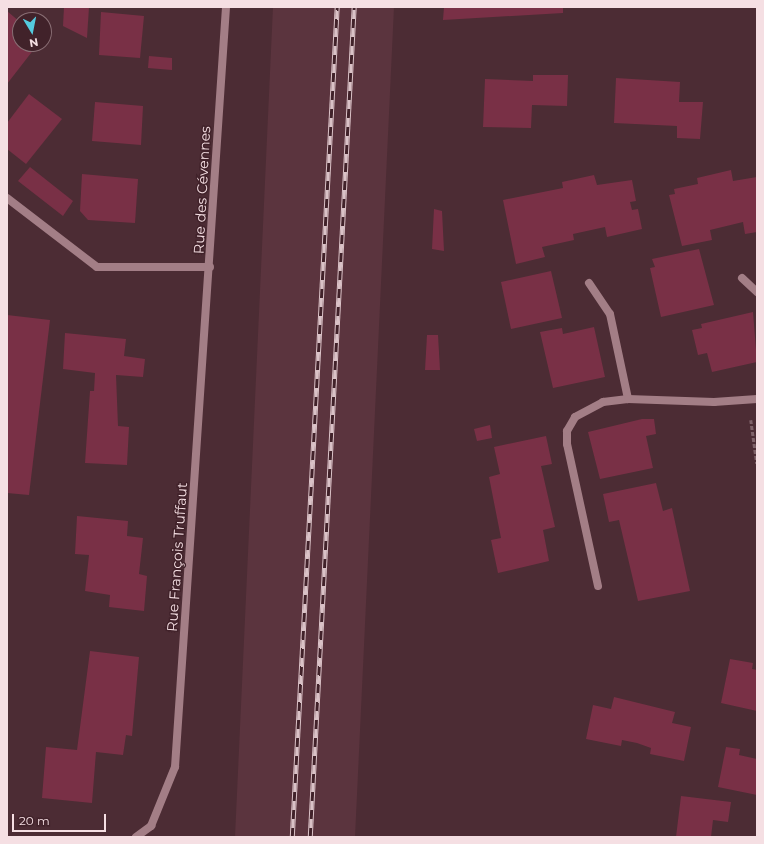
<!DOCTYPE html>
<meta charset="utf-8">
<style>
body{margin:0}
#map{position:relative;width:764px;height:844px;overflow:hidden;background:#4c2c34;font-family:Montserrat,sans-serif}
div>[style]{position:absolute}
.built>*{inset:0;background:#5b343e}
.building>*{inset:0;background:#793046}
.path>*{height:2.5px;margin-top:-1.25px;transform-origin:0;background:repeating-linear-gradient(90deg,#7f6269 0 4px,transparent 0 6px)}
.service>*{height:8px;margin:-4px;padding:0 4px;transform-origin:4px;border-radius:4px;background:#a37e86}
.minor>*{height:8px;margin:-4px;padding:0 4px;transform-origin:4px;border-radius:4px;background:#a37e86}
.rail>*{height:4.5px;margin-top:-2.25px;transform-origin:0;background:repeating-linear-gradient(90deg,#41222a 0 9px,#dac2c7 0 18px);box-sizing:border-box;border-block:1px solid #dac2c7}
span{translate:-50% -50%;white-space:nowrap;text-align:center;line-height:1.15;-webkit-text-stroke:3px #41222a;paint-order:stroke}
.street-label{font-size:14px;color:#f5dfe3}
.frame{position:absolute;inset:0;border:8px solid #f5dfe3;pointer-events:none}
.north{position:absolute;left:12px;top:12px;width:40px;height:40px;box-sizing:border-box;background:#41222a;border:1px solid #896e74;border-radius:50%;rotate:170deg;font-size:11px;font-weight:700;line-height:16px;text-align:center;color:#f5dfe3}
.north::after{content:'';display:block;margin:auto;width:14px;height:18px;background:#54cade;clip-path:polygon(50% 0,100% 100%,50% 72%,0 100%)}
.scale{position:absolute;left:12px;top:814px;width:94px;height:18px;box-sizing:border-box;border:2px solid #f5dfe3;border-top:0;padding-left:5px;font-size:12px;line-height:14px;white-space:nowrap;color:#f5dfe3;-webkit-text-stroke:3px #41222a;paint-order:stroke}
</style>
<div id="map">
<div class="built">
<i style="clip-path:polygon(273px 7px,394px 7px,355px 837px,235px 837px)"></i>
</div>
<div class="building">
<i style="clip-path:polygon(64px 7px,89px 7px,87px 38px,63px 26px)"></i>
<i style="clip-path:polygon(444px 7px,563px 7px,563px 13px,443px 20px)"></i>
<i style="clip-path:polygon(7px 11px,20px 22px,20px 44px,38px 44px,7px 84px)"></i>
<i style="clip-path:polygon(101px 12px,144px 16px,140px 58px,99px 55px)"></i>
<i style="clip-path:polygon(149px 56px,172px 58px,172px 70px,148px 68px)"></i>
<i style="clip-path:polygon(533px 75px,568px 75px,567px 106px,532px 105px,531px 128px,483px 127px,485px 79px,533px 81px)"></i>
<i style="clip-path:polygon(616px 78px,680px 82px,679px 102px,703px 102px,700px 139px,677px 138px,677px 126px,614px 123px)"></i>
<i style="clip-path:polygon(29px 94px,62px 119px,26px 164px,7px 149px,7px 123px)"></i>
<i style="clip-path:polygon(95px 102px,143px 106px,141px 145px,92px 141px)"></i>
<i style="clip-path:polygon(30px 167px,73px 201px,63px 216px,18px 181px)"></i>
<i style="clip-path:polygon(731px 170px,733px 181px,757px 177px,757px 232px,745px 234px,743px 222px,710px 230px,712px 240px,682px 246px,669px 195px,675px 194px,674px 189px,698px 184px,697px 178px)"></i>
<i style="clip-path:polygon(82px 174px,138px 179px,135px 223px,88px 220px,80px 211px)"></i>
<i style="clip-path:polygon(594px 175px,597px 185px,632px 180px,636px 201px,630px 202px,632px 210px,638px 209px,642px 229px,607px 237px,605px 227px,573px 234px,574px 240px,542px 247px,545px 257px,516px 264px,503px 200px,563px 188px,562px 182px)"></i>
<i style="clip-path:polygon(434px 209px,442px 211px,444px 251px,432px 249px)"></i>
<i style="clip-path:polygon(699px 249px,714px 305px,661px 317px,650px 268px,655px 267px,652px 259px)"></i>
<i style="clip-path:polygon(551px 271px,562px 318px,511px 329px,501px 282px)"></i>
<i style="clip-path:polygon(753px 312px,757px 362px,712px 372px,707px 353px,698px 355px,692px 330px,702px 328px,701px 324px)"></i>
<i style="clip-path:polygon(7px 315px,50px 320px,29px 495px,7px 493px)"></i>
<i style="clip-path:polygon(594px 327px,605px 377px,553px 388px,540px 332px,562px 328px,563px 334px)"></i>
<i style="clip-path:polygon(65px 333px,126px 339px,124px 356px,145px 359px,143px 377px,116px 375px,118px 426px,129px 427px,127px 465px,85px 463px,90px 391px,94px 391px,95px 373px,63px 369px)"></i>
<i style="clip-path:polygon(427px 335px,438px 335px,440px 370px,425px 370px)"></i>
<i style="clip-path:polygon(642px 419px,654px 419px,656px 434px,646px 436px,653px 468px,600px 479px,588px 432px)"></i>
<i style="clip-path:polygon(490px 425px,492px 438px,477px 441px,474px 429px)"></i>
<i style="clip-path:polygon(546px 436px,552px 464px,541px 466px,555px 527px,543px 530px,549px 561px,498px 573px,491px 540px,501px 538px,489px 477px,500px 474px,494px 447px)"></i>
<i style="clip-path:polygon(656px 483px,663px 511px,672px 508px,690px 591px,638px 601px,619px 520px,609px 522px,603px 494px)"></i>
<i style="clip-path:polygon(77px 516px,128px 521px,127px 536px,143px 538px,139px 574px,147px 576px,144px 611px,109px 607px,110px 595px,85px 591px,89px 555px,75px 554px)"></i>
<i style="clip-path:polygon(90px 651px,139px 657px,132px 736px,126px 735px,123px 755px,96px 752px,92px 803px,42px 798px,46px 747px,77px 750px)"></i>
<i style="clip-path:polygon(730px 659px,753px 663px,752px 669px,757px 670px,757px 711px,721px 703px)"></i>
<i style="clip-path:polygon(614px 697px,675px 712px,672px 723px,691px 727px,684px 761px,650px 754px,651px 748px,637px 743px,622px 740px,621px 746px,586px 739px,593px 705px,611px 709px)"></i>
<i style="clip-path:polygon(726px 747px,740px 749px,739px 755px,757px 759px,757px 795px,718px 787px)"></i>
<i style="clip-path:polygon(681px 796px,731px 802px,728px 822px,713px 820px,711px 837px,676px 837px)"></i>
</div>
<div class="path">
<i style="left:751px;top:420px;width:44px;rotate:82.2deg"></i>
</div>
<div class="service">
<i style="left:742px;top:278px;width:21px;rotate:43deg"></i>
<i style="left:589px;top:283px;width:37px;rotate:56deg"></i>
<i style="left:610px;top:314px;width:87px;rotate:78deg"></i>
</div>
<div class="minor">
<i style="left:7px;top:198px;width:113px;rotate:37.5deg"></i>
<i style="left:97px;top:267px;width:113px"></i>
<i style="left:598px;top:586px;width:145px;rotate:-102.3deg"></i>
<i style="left:567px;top:444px;width:13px;rotate:-90deg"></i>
<i style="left:567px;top:431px;width:16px;rotate:-60deg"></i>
<i style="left:575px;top:417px;width:32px;rotate:-28deg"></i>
<i style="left:603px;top:402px;width:25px;rotate:-7deg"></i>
<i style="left:628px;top:399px;width:86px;rotate:2deg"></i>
<i style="left:714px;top:402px;width:43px;rotate:-4deg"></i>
<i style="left:136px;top:837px;width:19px;rotate:-36deg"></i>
<i style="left:151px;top:826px;width:64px;rotate:-67.9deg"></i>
<i style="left:175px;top:767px;width:762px;rotate:-86.16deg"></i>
</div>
<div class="rail">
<i style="left:292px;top:837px;width:831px;rotate:-86.9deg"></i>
<i style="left:310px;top:837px;width:831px;rotate:-86.97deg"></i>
</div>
<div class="street-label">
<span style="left:202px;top:190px;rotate:-87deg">Rue des Cévennes</span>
<span style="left:177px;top:557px;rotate:-86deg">Rue François Truffaut</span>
</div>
<div class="frame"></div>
<div class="north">N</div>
<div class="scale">20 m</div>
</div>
